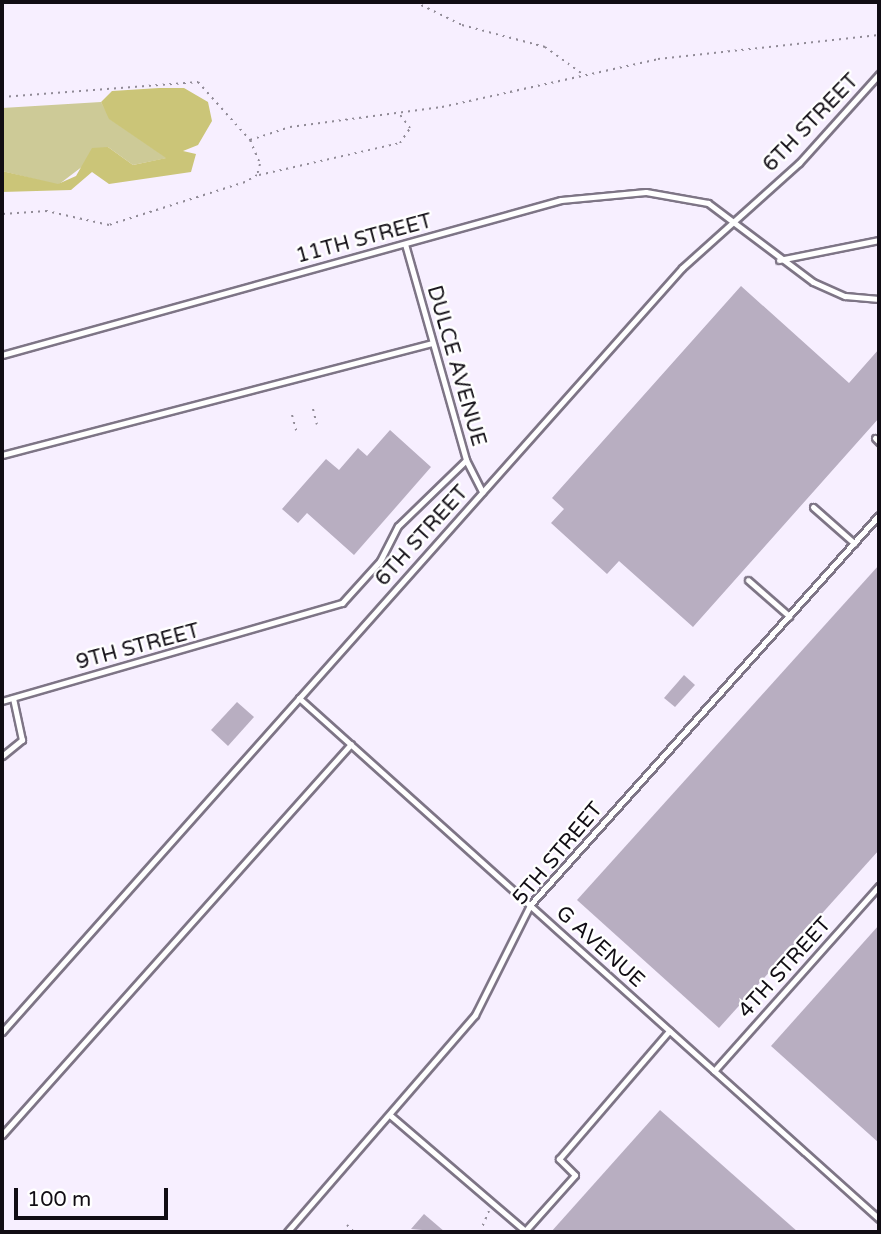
<!DOCTYPE html>
<style>
body{margin:0}
#map{position:relative;width:881px;height:1234px;overflow:hidden;background:#f7efff;font-family:"Varela Round",sans-serif}
div>[style]{position:absolute}
.green>*{inset:0;background:#cdca97}
.forest>*{inset:0;background:#cbc578}
.building>*{inset:0;background:#b8aec1}
.path>*{height:2px;margin-top:-1px;transform-origin:0;background:repeating-linear-gradient(90deg,#918b97 0 2px,transparent 0 7px)}
.roads{filter:drop-shadow(2px 0 #7e7586) drop-shadow(-2px 0 #7e7586) drop-shadow(0 2px #7e7586) drop-shadow(0 -2px #7e7586)}
.service>*{height:5px;margin:-2.5px;padding:0 2.5px;transform-origin:2.5px;border-radius:2.5px;background:#fff}
span{translate:-50% -50%;white-space:nowrap;text-align:center;line-height:1.15;-webkit-text-stroke:5px #fff;paint-order:stroke}
.street-label{font-size:21px;color:#110d14}
.frame{position:absolute;inset:0;border:4px solid #110d14;pointer-events:none}
.scale{position:absolute;left:14px;top:1188px;width:154px;height:32px;box-sizing:border-box;border:4px solid #110d14;border-top:0;padding-left:9px;font-size:21px;line-height:24px;white-space:nowrap;color:#110d14;-webkit-text-stroke:5px #fff;paint-order:stroke}
</style>
<div id="map">
<div class="green">
<i style="clip-path:polygon(101px 102px,110px 119px,167px 158px,133px 165px,108px 147px,58px 185px,2px 171px,2px 108px)"></i>
</div>
<div class="forest">
<i style="clip-path:polygon(159px 88px,184px 88px,208px 102px,212px 121px,198px 145px,183px 151px,196px 154px,191px 172px,109px 184px,92px 172px,71px 190px,2px 192px,2px 171px,58px 184px,76px 176px,92px 148px,108px 147px,133px 165px,166px 158px,109px 119px,101px 102px,112px 91px)"></i>
</div>
<div class="building">
<i style="clip-path:polygon(741px 286px,849px 383px,879px 349px,879px 418px,693px 627px,619px 561px,607px 574px,551px 523px,564px 509px,552px 498px)"></i>
<i style="clip-path:polygon(390px 430px,431px 467px,354px 555px,307px 513px,298px 523px,282px 509px,326px 459px,339px 470px,358px 448px,367px 456px)"></i>
<i style="clip-path:polygon(879px 565px,879px 850px,719px 1028px,577px 900px)"></i>
<i style="clip-path:polygon(684px 675px,695px 685px,675px 707px,664px 698px)"></i>
<i style="clip-path:polygon(237px 702px,254px 717px,228px 746px,211px 730px)"></i>
<i style="clip-path:polygon(879px 925px,879px 1143px,771px 1046px)"></i>
<i style="clip-path:polygon(660px 1110px,798px 1232px,551px 1232px)"></i>
<i style="clip-path:polygon(424px 1214px,445px 1232px,411px 1229px)"></i>
</div>
<div class="path">
<i style="left:415px;top:2px;width:52px;rotate:26.1deg"></i>
<i style="left:462px;top:25px;width:86px;rotate:14.8deg"></i>
<i style="left:545px;top:47px;width:48px;rotate:35.7deg"></i>
<i style="left:2px;top:97px;width:197px;rotate:-4.4deg"></i>
<i style="left:198px;top:82px;width:78px;rotate:48.1deg"></i>
<i style="left:250px;top:140px;width:26px;rotate:67deg"></i>
<i style="left:260px;top:164px;width:11px;rotate:105deg"></i>
<i style="left:257px;top:175px;width:14px;rotate:150deg"></i>
<i style="left:245px;top:182px;width:143px;rotate:162.5deg"></i>
<i style="left:109px;top:225px;width:64px;rotate:-167.3deg"></i>
<i style="left:47px;top:211px;width:45px;rotate:176.2deg"></i>
<i style="left:250px;top:140px;width:42px;rotate:-18deg"></i>
<i style="left:290px;top:127px;width:153px;rotate:-7.5deg"></i>
<i style="left:442px;top:107px;width:221px;rotate:-12.5deg"></i>
<i style="left:658px;top:59px;width:222px;rotate:-6.2deg"></i>
<i style="left:259px;top:175px;width:145px;rotate:-12.8deg"></i>
<i style="left:400px;top:143px;width:18px;rotate:-56deg"></i>
<i style="left:410px;top:128px;width:21px;rotate:-127deg"></i>
<i style="left:313px;top:409px;width:16px;rotate:76deg"></i>
<i style="left:292px;top:415px;width:16px;rotate:75deg"></i>
<i style="left:347px;top:1225px;width:10px;rotate:45deg"></i>
<i style="left:480px;top:1232px;width:23px;rotate:-67deg"></i>
</div>
<div class="roads">
<div class="service">
<i style="left:405px;top:244px;width:224px;rotate:74.2deg"></i>
<i style="left:466px;top:460px;width:36px;rotate:63deg"></i>
<i style="left:779px;top:260px;width:102px;rotate:-11.3deg"></i>
<i style="left:2px;top:355px;width:580px;rotate:-15.5deg"></i>
<i style="left:561px;top:200px;width:85px;rotate:-5.4deg"></i>
<i style="left:646px;top:192px;width:63px;rotate:10.1deg"></i>
<i style="left:708px;top:203px;width:131px;rotate:37deg"></i>
<i style="left:813px;top:282px;width:35px;rotate:24deg"></i>
<i style="left:845px;top:296px;width:34px;rotate:5deg"></i>
<i style="left:875px;top:438px;width:6px;rotate:45deg"></i>
<i style="left:2px;top:455px;width:444px;rotate:-14.6deg"></i>
<i style="left:813px;top:507px;width:55px;rotate:41.3deg"></i>
<i style="left:748px;top:580px;width:55px;rotate:41.3deg"></i>
<i style="left:299px;top:698px;width:780px;rotate:41.93deg"></i>
<i style="left:2px;top:701px;width:354px;rotate:-16.1deg"></i>
<i style="left:342px;top:603px;width:57px;rotate:-47.9deg"></i>
<i style="left:380px;top:561px;width:39px;rotate:-63deg"></i>
<i style="left:398px;top:526px;width:95px;rotate:-44.1deg"></i>
<i style="left:2px;top:756px;width:26px;rotate:-39deg"></i>
<i style="left:22px;top:740px;width:43px;rotate:-102.1deg"></i>
<i style="left:2px;top:1032px;width:1023px;rotate:-48.33deg"></i>
<i style="left:682px;top:268px;width:157px;rotate:-41.9deg"></i>
<i style="left:799px;top:163px;width:120px;rotate:-48deg"></i>
<i style="left:714px;top:1071px;width:248px;rotate:-48.3deg"></i>
<i style="left:391px;top:1116px;width:177px;rotate:40.6deg"></i>
<i style="left:525px;top:1231px;width:75px;rotate:-48.2deg"></i>
<i style="left:575px;top:1175px;width:23px;rotate:-135deg"></i>
<i style="left:559px;top:1159px;width:169px;rotate:-49.3deg"></i>
<i style="left:2px;top:1135px;width:524px;rotate:-48.25deg"></i>
<i style="left:287px;top:1232px;width:287px;rotate:-49.1deg"></i>
<i style="left:475px;top:1015px;width:123px;rotate:-63.4deg"></i>
<i style="left:530px;top:905px;width:523px;rotate:-48.18deg"></i>
</div>
</div>
<div class="street-label">
<span style="left:811px;top:123px;rotate:-46deg">6TH STREET</span>
<span style="left:364px;top:239px;rotate:-15deg">11TH STREET</span>
<span style="left:456px;top:366px;rotate:74deg">DULCE AVENUE</span>
<span style="left:422px;top:536px;rotate:-48deg">6TH STREET</span>
<span style="left:138px;top:647px;rotate:-15deg">9TH STREET</span>
<span style="left:558px;top:854px;rotate:-50deg">5TH STREET</span>
<span style="left:600px;top:947px;rotate:42deg">G AVENUE</span>
<span style="left:785px;top:968px;rotate:-48deg">4TH STREET</span>
</div>
<div class="frame"></div>
<div class="scale">100 m</div>
</div>
